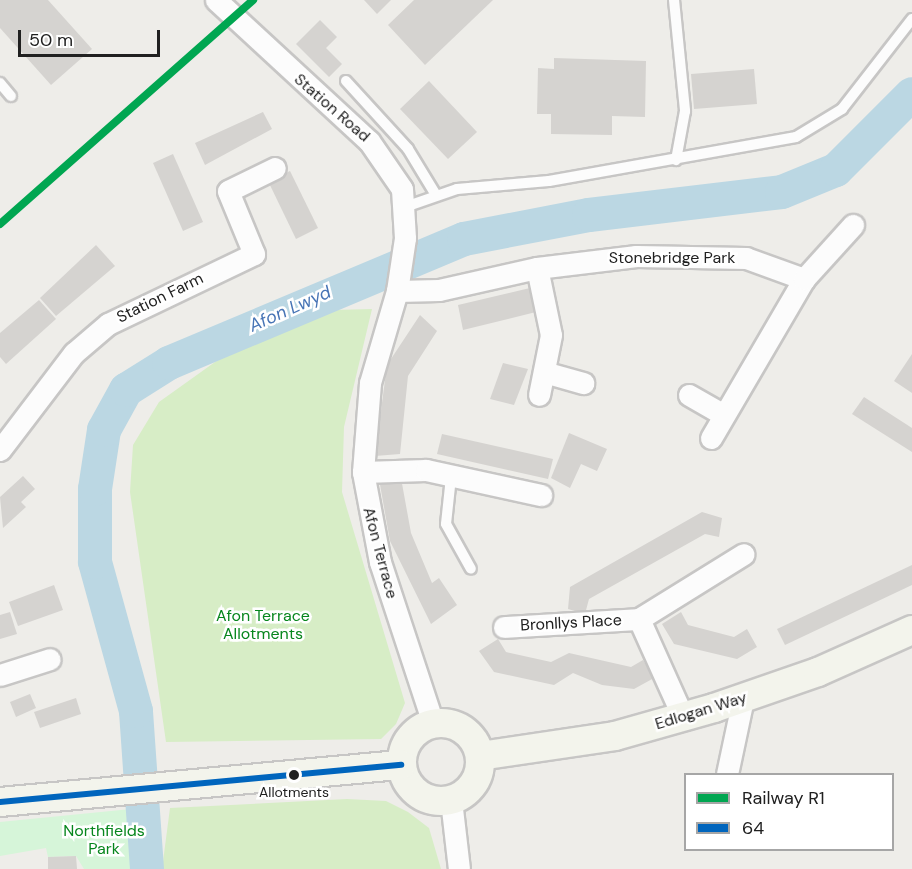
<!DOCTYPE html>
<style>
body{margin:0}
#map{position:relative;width:912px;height:869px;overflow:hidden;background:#eeede9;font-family:"DM Sans",sans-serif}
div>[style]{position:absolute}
.grass>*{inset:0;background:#d7edc6}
.park>*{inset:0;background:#d6f5d9}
.river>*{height:34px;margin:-17px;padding:0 17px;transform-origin:17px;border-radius:17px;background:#bbd7e3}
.building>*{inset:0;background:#d5d3d0}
.roads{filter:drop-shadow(2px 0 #c7c6c5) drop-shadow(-2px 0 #c7c6c5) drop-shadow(0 2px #c7c6c5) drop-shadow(0 -2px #c7c6c5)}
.lane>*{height:10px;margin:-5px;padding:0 5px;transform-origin:5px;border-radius:5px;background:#fcfcfc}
.street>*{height:21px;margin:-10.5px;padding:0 10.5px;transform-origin:10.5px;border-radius:10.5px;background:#fcfcfc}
.secondary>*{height:28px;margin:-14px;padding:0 14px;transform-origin:14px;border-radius:14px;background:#f3f4ec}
.secondary>.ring{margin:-14px;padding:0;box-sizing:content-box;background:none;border:28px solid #f3f4ec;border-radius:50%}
.bus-1>*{height:6px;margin:-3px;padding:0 3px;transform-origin:3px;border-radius:3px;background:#0065bd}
.rail-1>*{height:8px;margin:-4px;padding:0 4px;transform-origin:4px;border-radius:4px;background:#00a651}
.dots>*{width:16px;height:16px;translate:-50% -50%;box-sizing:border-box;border:3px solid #fff;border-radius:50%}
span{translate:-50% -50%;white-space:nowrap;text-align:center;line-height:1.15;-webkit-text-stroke:5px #fff;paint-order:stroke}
.bus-label{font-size:14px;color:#202020}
.street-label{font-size:16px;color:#202020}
.park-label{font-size:16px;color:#07861d}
.water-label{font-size:18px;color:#4774b5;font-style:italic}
.legend{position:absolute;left:684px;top:773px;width:210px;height:78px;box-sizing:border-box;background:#fff;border:2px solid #a6a6a6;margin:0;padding:8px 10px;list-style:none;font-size:18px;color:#202020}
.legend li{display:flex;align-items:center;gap:12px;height:30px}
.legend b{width:30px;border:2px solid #a6a6a6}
.scale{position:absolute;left:18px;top:30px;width:142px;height:27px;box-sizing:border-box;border:3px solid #202020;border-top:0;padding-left:8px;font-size:18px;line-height:21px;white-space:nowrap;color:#202020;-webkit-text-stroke:4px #fff;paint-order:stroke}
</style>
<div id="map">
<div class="grass">
<i style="clip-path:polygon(372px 309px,344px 427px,342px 492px,405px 703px,396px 724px,381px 739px,166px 742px,130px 492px,133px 445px,159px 402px,215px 362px,276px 328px,333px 310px)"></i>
<i style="clip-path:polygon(347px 799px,386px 801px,408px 812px,429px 828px,441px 869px,162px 869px,170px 808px)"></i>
</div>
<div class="park">
<i style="clip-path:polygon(131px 809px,134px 869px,84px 869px,76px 856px,48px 857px,46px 848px,0 856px,0 822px)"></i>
</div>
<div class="river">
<i style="left:147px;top:869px;width:158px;rotate:-94deg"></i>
<i style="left:136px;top:711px;width:155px;rotate:-105.4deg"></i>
<i style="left:95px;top:562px;width:73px;rotate:-90deg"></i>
<i style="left:95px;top:489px;width:60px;rotate:-81.3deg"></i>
<i style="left:104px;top:430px;width:46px;rotate:-61.2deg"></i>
<i style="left:126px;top:390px;width:51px;rotate:-32.1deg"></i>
<i style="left:169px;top:363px;width:320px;rotate:-22.8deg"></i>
<i style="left:464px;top:239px;width:127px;rotate:-10.9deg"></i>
<i style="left:589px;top:215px;width:194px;rotate:-6.8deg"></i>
<i style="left:782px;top:192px;width:58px;rotate:-22.2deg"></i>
<i style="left:836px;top:170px;width:107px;rotate:-45deg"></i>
</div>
<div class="building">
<i style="clip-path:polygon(0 0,48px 0,92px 49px,51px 85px,0 28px)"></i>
<i style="clip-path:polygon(364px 0,391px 0,377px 14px)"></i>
<i style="clip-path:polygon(414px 0,493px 0,425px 65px,388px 25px)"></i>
<i style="clip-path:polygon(320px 20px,337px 37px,326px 48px,342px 64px,329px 77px,296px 44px)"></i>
<i style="clip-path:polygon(554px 58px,646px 61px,645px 117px,612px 116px,612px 135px,551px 134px,551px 114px,537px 114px,538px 68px,554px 69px)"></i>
<i style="clip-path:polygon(754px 69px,757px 104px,694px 109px,691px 74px)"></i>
<i style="clip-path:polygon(429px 81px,477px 132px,448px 159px,400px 109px)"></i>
<i style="clip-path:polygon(263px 112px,272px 129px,205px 165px,195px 143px)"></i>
<i style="clip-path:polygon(173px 154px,203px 222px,183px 231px,153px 163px)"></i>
<i style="clip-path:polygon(290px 171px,318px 228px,296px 239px,268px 181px)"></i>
<i style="clip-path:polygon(96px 245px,115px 266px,56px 316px,40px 298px)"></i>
<i style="clip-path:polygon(530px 288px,536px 312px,463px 330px,458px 305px)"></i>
<i style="clip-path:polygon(39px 300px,56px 319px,6px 364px,0 357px,0 333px)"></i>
<i style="clip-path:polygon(420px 315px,437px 331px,408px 376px,400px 454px,375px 456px,387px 365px)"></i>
<i style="clip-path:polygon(912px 354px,912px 393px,894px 381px)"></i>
<i style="clip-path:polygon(503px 363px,528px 369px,514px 405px,490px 399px)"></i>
<i style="clip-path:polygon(864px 397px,912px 428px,912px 452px,852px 414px)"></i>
<i style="clip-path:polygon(569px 433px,607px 449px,597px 471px,581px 464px,570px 488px,551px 478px)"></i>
<i style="clip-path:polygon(442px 434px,553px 459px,548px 479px,437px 454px)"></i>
<i style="clip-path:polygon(23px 476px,35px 489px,21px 502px,26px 507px,3px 528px,0 497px)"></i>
<i style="clip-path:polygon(401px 478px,411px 533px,432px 583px,439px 578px,457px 605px,431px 624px,390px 541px,379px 479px)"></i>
<i style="clip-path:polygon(702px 512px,722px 518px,719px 537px,705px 534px,589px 599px,585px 614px,568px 609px,570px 587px)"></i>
<i style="clip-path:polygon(912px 565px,912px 585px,785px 645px,777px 629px)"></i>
<i style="clip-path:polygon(54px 585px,63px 610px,18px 626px,9px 602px)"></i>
<i style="clip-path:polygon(10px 612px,17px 634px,0 639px,0 615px)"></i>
<i style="clip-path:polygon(681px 612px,688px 625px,734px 637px,747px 629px,757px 647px,737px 659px,674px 644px,662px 624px)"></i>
<i style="clip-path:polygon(498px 639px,506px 652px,551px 662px,569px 653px,631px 667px,643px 660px,654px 678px,634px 689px,602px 685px,573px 673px,554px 685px,494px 672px,479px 651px)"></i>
<i style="clip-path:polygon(30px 694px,36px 708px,16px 717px,10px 702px)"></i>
<i style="clip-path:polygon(76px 698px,81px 714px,40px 728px,34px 712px)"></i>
<i style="clip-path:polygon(76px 856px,77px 869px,48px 869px,48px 857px)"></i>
</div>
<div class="roads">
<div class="lane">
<i style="left:674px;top:0;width:112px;rotate:84.3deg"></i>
<i style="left:685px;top:111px;width:50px;rotate:100.4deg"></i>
<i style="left:346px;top:81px;width:92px;rotate:47.6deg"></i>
<i style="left:408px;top:149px;width:54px;rotate:58.7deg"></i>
<i style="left:0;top:83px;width:17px;rotate:50deg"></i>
<i style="left:405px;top:207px;width:55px;rotate:-19.1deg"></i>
<i style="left:457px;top:189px;width:92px;rotate:-5deg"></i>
<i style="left:549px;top:181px;width:251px;rotate:-10.1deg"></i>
<i style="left:796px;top:137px;width:54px;rotate:-31.3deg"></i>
<i style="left:842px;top:109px;width:114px;rotate:-52.1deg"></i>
<i style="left:451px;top:477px;width:47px;rotate:96.1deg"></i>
<i style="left:446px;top:524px;width:51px;rotate:60.9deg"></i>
</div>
<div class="street">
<i style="left:216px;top:0;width:208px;rotate:42.7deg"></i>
<i style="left:369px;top:141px;width:58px;rotate:55.5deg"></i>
<i style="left:402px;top:189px;width:49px;rotate:86.5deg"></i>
<i style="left:405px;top:238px;width:54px;rotate:98.6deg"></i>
<i style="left:397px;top:291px;width:96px;rotate:106.4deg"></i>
<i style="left:370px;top:383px;width:89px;rotate:94.5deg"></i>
<i style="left:363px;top:472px;width:92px;rotate:79.3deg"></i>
<i style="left:380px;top:562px;width:169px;rotate:71.8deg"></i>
<i style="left:537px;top:268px;width:68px;rotate:78.2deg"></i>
<i style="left:551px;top:335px;width:61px;rotate:101.3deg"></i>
<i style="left:397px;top:291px;width:42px;rotate:-1.4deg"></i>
<i style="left:439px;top:290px;width:100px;rotate:-12.7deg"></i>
<i style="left:537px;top:268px;width:100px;rotate:-6.9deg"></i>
<i style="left:636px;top:256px;width:110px;rotate:1deg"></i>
<i style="left:746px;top:258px;width:62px;rotate:19.9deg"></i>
<i style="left:544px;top:372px;width:41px;rotate:15.8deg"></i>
<i style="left:689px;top:395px;width:40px;rotate:29.7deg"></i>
<i style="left:711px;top:438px;width:184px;rotate:-59.7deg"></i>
<i style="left:804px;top:279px;width:73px;rotate:-47.8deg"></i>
<i style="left:0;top:450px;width:122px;rotate:-52.7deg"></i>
<i style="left:74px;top:353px;width:45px;rotate:-40.5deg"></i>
<i style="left:108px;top:324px;width:162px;rotate:-25.6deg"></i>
<i style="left:254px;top:254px;width:68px;rotate:-112.4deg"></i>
<i style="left:228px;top:191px;width:52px;rotate:-26.1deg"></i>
<i style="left:363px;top:472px;width:63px;rotate:-1.8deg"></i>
<i style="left:426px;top:470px;width:118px;rotate:12.3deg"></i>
<i style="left:504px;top:627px;width:135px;rotate:-3.4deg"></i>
<i style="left:0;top:675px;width:52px;rotate:-17.7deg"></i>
<i style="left:683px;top:717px;width:107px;rotate:-114.2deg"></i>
<i style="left:639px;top:619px;width:123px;rotate:-31.8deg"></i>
<i style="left:727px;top:774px;width:77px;rotate:-78deg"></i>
<i style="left:451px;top:800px;width:69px;rotate:83.4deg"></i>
</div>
<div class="secondary">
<i class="ring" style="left:402px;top:723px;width:50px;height:50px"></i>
<i style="left:480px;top:756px;width:136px;rotate:-8.4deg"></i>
<i style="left:615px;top:736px;width:103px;rotate:-15.8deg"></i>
<i style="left:714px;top:708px;width:110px;rotate:-19.1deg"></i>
<i style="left:818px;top:672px;width:103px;rotate:-24.1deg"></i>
<i style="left:0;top:802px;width:403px;rotate:-5.3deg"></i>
</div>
</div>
<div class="bus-1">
<i style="left:0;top:802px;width:403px;rotate:-5.3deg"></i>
</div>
<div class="rail-1">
<i style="left:0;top:224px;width:338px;rotate:-41.5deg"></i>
</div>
<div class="dots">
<i style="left:294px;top:775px;background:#202020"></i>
</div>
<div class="bus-label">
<span style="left:294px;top:792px">Allotments</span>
</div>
<div class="street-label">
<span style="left:332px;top:108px;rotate:41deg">Station Road</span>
<span style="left:672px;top:258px">Stonebridge Park</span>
<span style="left:160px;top:298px;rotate:-26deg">Station Farm</span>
<span style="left:380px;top:553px;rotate:75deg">Afon Terrace</span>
<span style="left:571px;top:623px;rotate:-3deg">Bronllys Place</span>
<span style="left:701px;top:711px;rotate:-17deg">Edlogan Way</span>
</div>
<div class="park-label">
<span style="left:263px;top:625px">Afon Terrace<br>Allotments</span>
<span style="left:104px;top:840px">Northfields<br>Park</span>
</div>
<div class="water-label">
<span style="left:290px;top:309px;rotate:-24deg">Afon Lwyd</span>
</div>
<ul class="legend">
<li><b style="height:8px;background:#00a651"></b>Railway R1</li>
<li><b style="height:8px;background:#0065bd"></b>64</li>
</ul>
<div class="scale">50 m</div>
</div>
